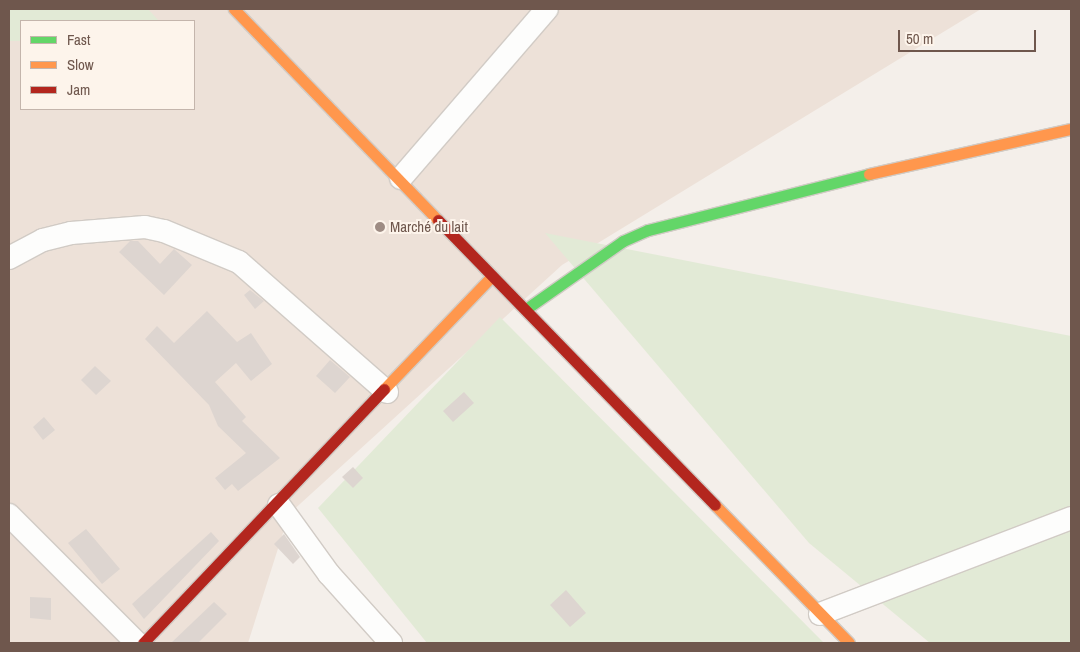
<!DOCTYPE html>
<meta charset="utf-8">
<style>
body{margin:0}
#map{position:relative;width:1080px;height:652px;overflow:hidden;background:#f4efea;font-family:"Archivo Narrow",sans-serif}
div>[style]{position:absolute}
.residential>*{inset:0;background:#ede1d8}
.green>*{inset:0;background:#e2ead6}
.building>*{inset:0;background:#ddd5d0}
.roads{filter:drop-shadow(1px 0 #d1cbc5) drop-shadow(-1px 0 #d1cbc5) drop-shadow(0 1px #d1cbc5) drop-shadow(0 -1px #d1cbc5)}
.street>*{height:22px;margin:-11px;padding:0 11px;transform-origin:11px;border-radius:11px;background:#fdfdfc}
.fast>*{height:11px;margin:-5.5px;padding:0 5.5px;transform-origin:5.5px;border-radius:5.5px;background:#63d668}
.slow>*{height:11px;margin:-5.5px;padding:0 5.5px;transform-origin:5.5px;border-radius:5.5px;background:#ff974d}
.jam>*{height:11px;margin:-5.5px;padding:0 5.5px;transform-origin:5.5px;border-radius:5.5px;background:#b3261e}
.dots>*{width:14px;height:14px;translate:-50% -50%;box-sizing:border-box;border:2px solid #fdf4eb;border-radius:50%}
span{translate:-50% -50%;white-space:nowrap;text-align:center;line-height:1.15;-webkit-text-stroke:4px #fdf4eb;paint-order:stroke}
.poi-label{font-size:15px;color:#6f574d}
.left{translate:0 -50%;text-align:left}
.frame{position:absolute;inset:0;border:10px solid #6f574d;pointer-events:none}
.legend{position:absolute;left:20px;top:20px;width:175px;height:90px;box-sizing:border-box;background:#fdf4eb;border:1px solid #c4b5ac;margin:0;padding:6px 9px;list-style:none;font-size:15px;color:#6f574d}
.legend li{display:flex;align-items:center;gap:10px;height:25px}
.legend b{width:25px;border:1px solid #c4b5ac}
.scale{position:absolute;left:898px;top:30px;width:138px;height:22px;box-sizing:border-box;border:2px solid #6f574d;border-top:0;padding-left:6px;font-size:15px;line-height:18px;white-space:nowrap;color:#6f574d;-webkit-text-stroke:4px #fdf4eb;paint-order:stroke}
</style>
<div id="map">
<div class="residential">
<i style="clip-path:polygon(evenodd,9px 9px,981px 9px,562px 265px,289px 514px,248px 643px,9px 643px,9px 9px,21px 21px,194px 21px,194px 109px,21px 109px,21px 21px)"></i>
</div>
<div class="green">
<i style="clip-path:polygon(9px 9px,148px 9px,159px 21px,21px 21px,21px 41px,9px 41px)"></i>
<i style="clip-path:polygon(545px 233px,1071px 336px,1071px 643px,930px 643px,809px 543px)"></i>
<i style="clip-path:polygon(500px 317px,824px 643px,427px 643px,318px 508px)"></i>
</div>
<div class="building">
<i style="clip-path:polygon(130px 241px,138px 241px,160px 264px,174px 249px,192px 265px,164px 295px,119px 252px)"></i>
<i style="clip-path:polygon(250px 290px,264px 301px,255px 309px,244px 295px)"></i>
<i style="clip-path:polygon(207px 311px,237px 342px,251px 333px,272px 364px,251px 381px,236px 363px,215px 382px,246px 417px,242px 421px,280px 458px,238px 491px,232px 484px,225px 490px,215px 478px,246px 453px,218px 426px,209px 405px,145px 339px,157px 326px,174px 343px)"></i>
<i style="clip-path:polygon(330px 360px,350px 377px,335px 393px,316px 376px)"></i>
<i style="clip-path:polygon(95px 366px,111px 381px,96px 395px,81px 380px)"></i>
<i style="clip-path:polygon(464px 392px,474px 403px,453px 422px,443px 411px)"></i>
<i style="clip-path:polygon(44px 417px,55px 430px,43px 440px,33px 427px)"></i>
<i style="clip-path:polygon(353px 467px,363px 478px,353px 488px,342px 477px)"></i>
<i style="clip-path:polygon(86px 529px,120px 569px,102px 584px,68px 543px)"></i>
<i style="clip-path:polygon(211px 532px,219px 541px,144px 619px,132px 604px)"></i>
<i style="clip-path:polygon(284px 534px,300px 557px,293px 564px,274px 544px)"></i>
<i style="clip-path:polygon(566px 590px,586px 613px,570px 627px,550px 605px)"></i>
<i style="clip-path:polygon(30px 597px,51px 598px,51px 620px,30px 618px)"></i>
<i style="clip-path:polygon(214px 602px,227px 614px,198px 643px,171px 643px)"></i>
</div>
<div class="roads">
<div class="street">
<i style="left:401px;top:178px;width:223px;rotate:-49.2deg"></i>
<i style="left:9px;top:258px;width:38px;rotate:-28deg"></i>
<i style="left:43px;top:240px;width:29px;rotate:-14deg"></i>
<i style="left:71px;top:233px;width:74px;rotate:-4.6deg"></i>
<i style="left:145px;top:227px;width:19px;rotate:12deg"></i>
<i style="left:164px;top:231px;width:81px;rotate:22.5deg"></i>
<i style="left:239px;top:262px;width:197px;rotate:41.3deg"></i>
<i style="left:279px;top:505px;width:85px;rotate:54.1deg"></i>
<i style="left:329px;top:574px;width:93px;rotate:48.1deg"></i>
<i style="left:9px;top:515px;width:181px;rotate:45deg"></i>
<i style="left:820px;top:614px;width:269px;rotate:-20.9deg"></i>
</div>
<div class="fast">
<i style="left:526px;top:309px;width:118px;rotate:-35deg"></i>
<i style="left:623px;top:241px;width:27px;rotate:-24deg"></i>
<i style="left:648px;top:230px;width:228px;rotate:-14.2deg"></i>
</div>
<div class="slow">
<i style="left:234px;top:9px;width:293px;rotate:46deg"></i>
<i style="left:869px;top:174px;width:207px;rotate:-12.6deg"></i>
<i style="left:384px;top:389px;width:156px;rotate:-46.3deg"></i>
<i style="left:715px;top:505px;width:192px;rotate:45.8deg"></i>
</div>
<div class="jam">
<i style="left:438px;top:220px;width:397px;rotate:45.8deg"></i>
<i style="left:143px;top:643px;width:350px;rotate:-46.5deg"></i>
</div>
</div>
<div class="dots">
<i style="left:380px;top:227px;background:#9e8c84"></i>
</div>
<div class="poi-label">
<span class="left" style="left:390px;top:227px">Marché du lait</span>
</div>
<div class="frame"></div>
<ul class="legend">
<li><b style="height:6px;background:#63d668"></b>Fast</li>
<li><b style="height:6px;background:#ff974d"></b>Slow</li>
<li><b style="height:6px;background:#b3261e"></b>Jam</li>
</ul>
<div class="scale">50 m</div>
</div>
